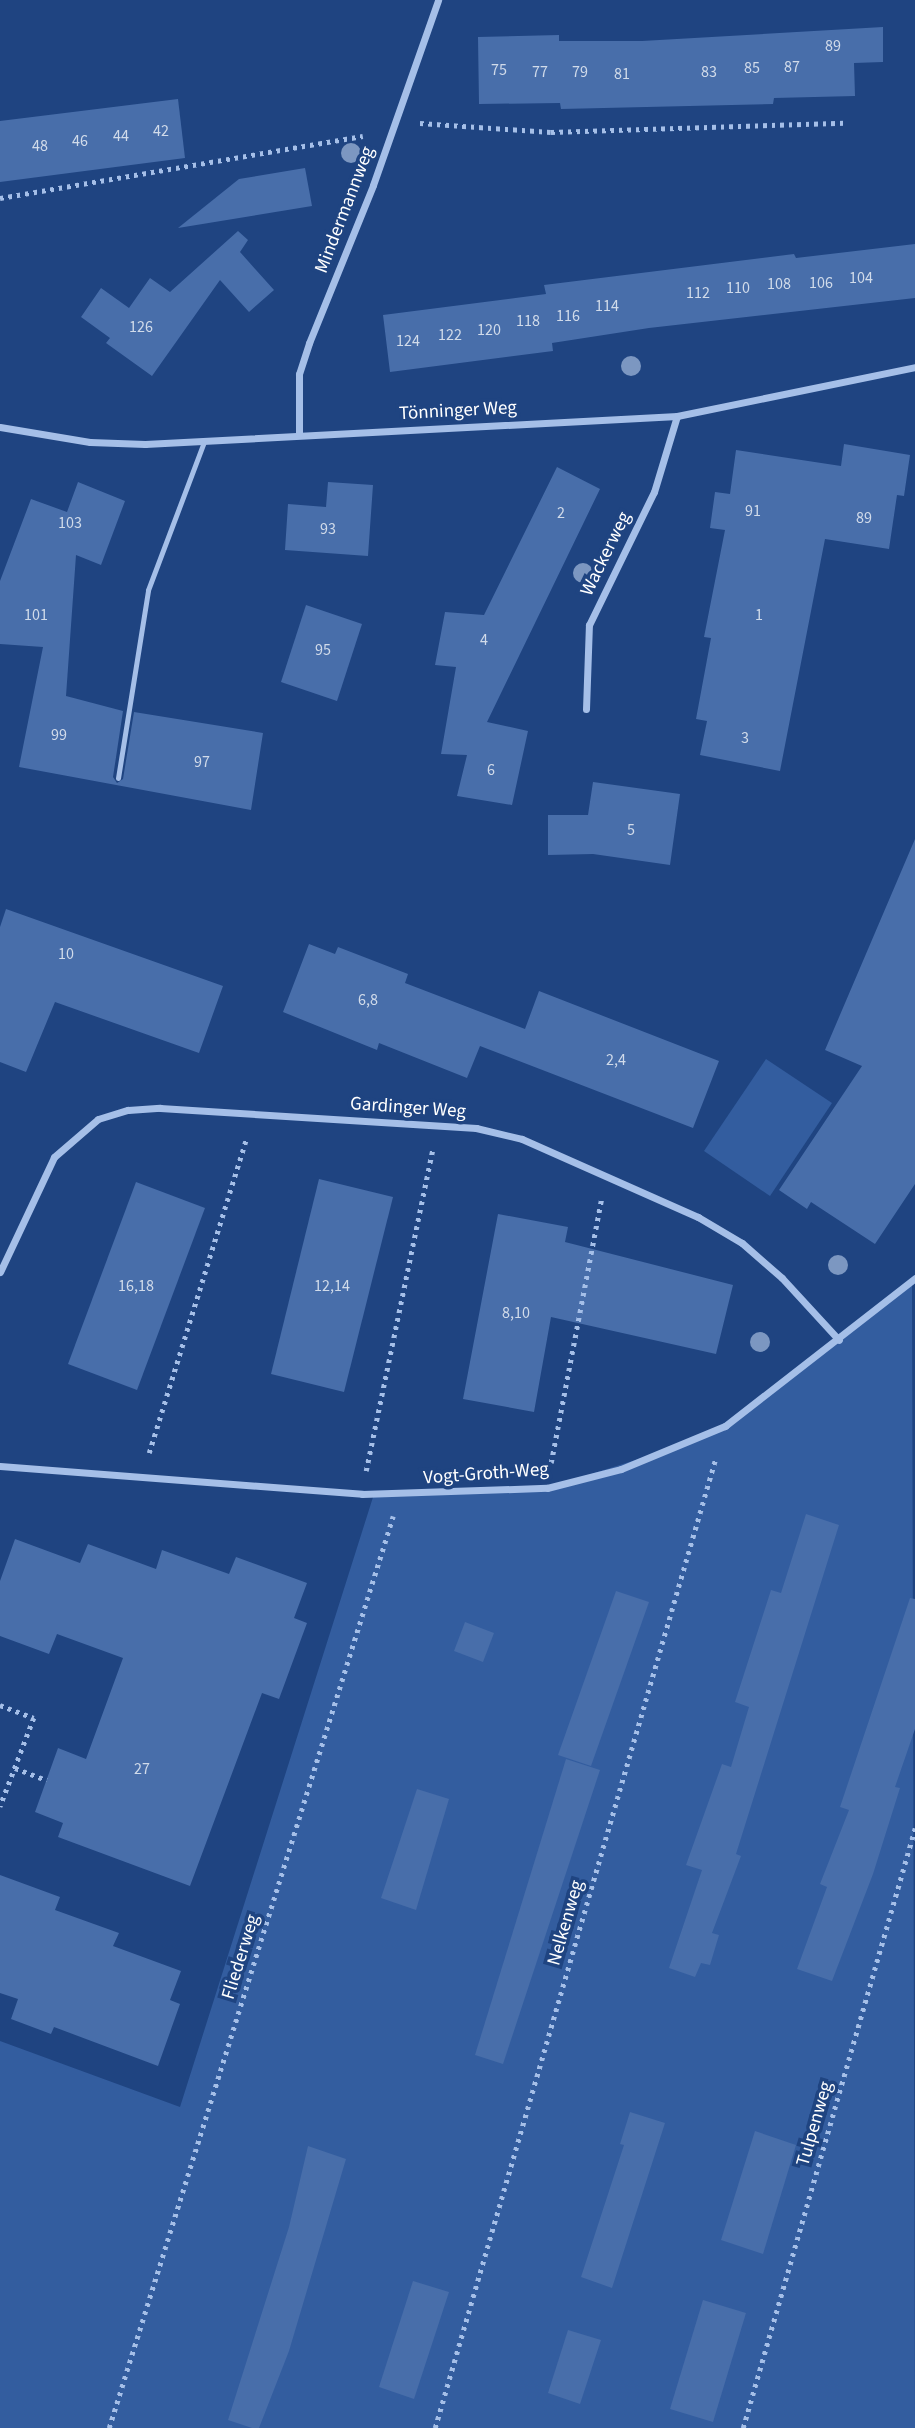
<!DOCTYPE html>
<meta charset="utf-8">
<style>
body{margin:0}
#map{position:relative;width:915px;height:2428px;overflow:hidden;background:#1f4481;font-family:"Source Sans 3",sans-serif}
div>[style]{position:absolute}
.green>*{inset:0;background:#335d9f}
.building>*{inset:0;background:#486eaa}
.path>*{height:4.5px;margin-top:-2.25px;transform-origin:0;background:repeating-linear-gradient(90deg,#a5bfe8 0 3.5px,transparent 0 8.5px)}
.service>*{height:5px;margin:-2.5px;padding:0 2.5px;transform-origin:2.5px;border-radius:2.5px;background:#a5bfe8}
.minor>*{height:7px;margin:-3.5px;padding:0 3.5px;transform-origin:3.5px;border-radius:3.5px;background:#a5bfe8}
.trees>*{width:20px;height:20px;margin:-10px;border-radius:50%;background:#7c97c1}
span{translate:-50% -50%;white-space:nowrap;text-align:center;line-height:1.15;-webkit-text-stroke:7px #1f4481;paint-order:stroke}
.number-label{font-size:16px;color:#d1dbea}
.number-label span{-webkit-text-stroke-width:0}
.street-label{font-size:19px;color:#fff}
</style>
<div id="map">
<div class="green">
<i style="clip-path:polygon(766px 1059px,832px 1103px,770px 1196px,704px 1151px)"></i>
<i style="clip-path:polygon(912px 1282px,915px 2428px,0 2428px,0 2041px,180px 2107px,374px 1494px,550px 1487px,683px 1445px,725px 1426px)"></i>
</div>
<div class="building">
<i style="clip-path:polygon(883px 27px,883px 62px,854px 63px,855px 96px,774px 98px,773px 104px,561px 109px,560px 103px,479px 104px,478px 37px,559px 35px,559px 41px,642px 41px)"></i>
<i style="clip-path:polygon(178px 99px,185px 158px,0 182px,0 121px)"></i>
<i style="clip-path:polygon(305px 168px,312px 206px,178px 228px,239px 179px)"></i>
<i style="clip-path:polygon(238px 231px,248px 240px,240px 252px,274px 290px,249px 312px,220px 280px,152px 376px,106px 343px,110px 338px,81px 317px,101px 288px,129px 308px,150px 278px,170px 292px)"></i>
<i style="clip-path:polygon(915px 244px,915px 298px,649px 328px,552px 343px,553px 351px,390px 372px,383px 315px,546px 294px,544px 285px,794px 254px,796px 258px)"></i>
<i style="clip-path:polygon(844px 444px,910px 455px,904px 496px,897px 495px,889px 549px,825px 539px,780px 771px,700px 755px,707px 721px,696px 719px,711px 638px,704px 637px,725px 530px,710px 528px,715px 492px,730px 494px,736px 450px,841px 466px)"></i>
<i style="clip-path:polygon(557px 467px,600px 489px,487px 722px,528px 731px,512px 805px,457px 796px,467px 755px,441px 754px,456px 667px,435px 665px,445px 612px,484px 615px)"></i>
<i style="clip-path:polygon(78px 482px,125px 501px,101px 565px,76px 555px,66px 696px,123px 711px,113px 777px,117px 783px,123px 779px,134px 712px,263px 733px,251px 810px,19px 767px,43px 647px,0 644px,0 581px,31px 499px,67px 512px)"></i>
<i style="clip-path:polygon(328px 482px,373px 485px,368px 556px,285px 550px,288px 504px,326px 507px)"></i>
<i style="clip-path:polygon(306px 605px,362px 624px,337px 701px,281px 682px)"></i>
<i style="clip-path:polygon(593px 782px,680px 794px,670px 865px,593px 854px,548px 855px,548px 815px,588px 815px)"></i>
<i style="clip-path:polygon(915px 839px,915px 1184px,875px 1244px,811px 1202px,807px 1209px,779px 1190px,862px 1066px,825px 1050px)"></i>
<i style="clip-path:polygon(6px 909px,223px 986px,199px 1053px,55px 1002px,26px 1072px,0 1062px,0 927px)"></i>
<i style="clip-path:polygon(309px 944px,335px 954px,338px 947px,408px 974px,405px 983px,525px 1029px,539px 991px,719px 1061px,693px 1128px,480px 1046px,467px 1078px,379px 1043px,377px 1050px,283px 1012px)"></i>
<i style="clip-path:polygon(319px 1179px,393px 1197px,344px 1392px,271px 1374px)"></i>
<i style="clip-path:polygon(136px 1182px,205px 1208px,137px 1390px,68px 1364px)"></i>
<i style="clip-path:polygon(498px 1214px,568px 1227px,565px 1242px,733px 1285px,716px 1354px,551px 1317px,534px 1412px,463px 1399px)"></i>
<i style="clip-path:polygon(806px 1514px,839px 1525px,736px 1854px,741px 1856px,712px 1933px,719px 1935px,710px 1965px,701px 1963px,695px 1977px,669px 1968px,702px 1870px,686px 1865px,722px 1764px,731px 1767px,749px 1707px,735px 1702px,771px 1590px,781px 1593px)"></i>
<i style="clip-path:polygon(15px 1539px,80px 1563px,88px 1544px,156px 1569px,162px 1550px,229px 1574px,236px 1557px,307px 1583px,294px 1618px,307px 1623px,279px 1699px,262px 1693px,190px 1886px,58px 1837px,63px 1823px,35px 1812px,58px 1748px,86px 1759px,123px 1658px,57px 1634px,49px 1654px,0 1636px,0 1581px)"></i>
<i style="clip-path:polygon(616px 1591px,649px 1602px,591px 1766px,558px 1755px)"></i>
<i style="clip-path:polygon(910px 1598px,915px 1599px,915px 1729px,895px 1787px,900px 1788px,873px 1874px,832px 1981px,797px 1969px,827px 1887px,820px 1884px,849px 1810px,840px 1807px)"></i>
<i style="clip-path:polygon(465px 1622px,494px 1633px,483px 1662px,454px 1651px)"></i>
<i style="clip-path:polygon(566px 1759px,600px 1770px,503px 2064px,475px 2055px)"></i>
<i style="clip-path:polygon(417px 1789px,449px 1799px,416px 1910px,381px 1898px)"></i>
<i style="clip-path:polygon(0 1875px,60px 1897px,55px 1910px,119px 1933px,113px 1946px,181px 1971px,170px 2000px,180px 2004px,158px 2066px,54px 2027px,51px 2034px,11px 2019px,18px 1999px,0 1993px)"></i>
<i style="clip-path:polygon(630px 2112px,665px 2123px,612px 2288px,581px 2277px,624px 2145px,620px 2144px)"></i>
<i style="clip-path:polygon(755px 2131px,796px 2145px,763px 2254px,721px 2240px)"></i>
<i style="clip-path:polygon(308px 2146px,346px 2159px,289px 2351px,259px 2428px,252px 2428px,228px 2420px,289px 2227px)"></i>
<i style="clip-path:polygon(413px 2281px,449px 2292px,414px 2399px,379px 2387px)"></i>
<i style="clip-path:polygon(703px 2300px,746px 2313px,713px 2422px,670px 2409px)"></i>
<i style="clip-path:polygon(568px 2330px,601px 2340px,580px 2404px,548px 2393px)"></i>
</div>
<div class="path">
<i style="left:420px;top:123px;width:131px;rotate:3.9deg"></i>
<i style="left:551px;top:132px;width:294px;rotate:-1.8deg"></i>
<i style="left:0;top:198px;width:368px;rotate:-9.7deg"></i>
<i style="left:149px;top:1453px;width:331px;rotate:-72.8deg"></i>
<i style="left:551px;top:1463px;width:268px;rotate:-79.2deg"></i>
<i style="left:366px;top:1471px;width:327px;rotate:-78.3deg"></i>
<i style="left:0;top:1705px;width:36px;rotate:21deg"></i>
<i style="left:34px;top:1718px;width:95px;rotate:110.9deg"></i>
<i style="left:15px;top:1768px;width:34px;rotate:21deg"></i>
<i style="left:109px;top:2428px;width:955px;rotate:-72.7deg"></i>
<i style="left:435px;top:2428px;width:1011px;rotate:-73.86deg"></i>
<i style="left:743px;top:2428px;width:624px;rotate:-74deg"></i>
</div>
<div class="service">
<i style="left:118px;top:778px;width:190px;rotate:-80.9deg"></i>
<i style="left:148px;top:590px;width:158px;rotate:-69.3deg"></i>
</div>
<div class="minor">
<i style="left:0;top:427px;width:91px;rotate:9.5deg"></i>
<i style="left:90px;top:442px;width:55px;rotate:2.1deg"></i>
<i style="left:145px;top:444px;width:533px;rotate:-3.01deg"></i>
<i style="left:677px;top:416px;width:243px;rotate:-11.6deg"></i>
<i style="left:299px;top:434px;width:60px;rotate:-90deg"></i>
<i style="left:299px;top:374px;width:33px;rotate:-72deg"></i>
<i style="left:309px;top:343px;width:170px;rotate:-67.9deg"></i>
<i style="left:373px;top:185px;width:196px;rotate:-70.6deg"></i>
<i style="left:586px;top:709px;width:84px;rotate:-88deg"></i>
<i style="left:589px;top:625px;width:148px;rotate:-64deg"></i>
<i style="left:654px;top:492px;width:79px;rotate:-73.2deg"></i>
<i style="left:0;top:1272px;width:127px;rotate:-64.8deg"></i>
<i style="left:54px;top:1157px;width:58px;rotate:-40.8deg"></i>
<i style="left:98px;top:1119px;width:31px;rotate:-17deg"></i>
<i style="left:128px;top:1110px;width:32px;rotate:-4deg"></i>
<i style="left:160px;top:1108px;width:317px;rotate:3.6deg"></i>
<i style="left:476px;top:1128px;width:47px;rotate:13.4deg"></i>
<i style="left:522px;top:1139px;width:193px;rotate:23.9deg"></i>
<i style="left:698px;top:1217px;width:51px;rotate:30.6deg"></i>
<i style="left:742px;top:1243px;width:53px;rotate:41.2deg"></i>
<i style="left:782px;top:1278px;width:84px;rotate:47.4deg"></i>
<i style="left:0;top:1466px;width:363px;rotate:4.4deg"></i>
<i style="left:362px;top:1494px;width:185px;rotate:-1.9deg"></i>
<i style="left:547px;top:1488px;width:76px;rotate:-14.4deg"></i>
<i style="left:621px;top:1469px;width:113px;rotate:-22.5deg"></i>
<i style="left:725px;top:1426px;width:241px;rotate:-37.9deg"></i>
</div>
<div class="trees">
<i style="left:351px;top:153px"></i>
<i style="left:631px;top:366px"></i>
<i style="left:583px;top:573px"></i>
<i style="left:838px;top:1265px"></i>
<i style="left:760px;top:1342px"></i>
</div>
<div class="number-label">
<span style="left:833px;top:46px">89</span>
<span style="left:792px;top:67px">87</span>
<span style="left:752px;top:68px">85</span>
<span style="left:499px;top:70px">75</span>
<span style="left:540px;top:72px">77</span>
<span style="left:580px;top:72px">79</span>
<span style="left:709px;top:72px">83</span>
<span style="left:622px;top:74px">81</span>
<span style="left:161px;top:131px">42</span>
<span style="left:121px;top:136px">44</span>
<span style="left:80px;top:141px">46</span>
<span style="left:40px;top:146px">48</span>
<span style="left:861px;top:278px">104</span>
<span style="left:821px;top:283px">106</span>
<span style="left:779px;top:284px">108</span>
<span style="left:738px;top:288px">110</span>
<span style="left:698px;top:293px">112</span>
<span style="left:607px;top:306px">114</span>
<span style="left:568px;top:316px">116</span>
<span style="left:528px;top:321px">118</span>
<span style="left:141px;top:327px">126</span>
<span style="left:489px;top:330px">120</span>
<span style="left:450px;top:335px">122</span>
<span style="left:408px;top:341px">124</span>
<span style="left:753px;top:511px">91</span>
<span style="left:561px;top:513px">2</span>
<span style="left:864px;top:518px">89</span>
<span style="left:70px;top:523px">103</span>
<span style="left:328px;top:529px">93</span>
<span style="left:36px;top:615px">101</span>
<span style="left:759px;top:615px">1</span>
<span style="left:484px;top:640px">4</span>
<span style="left:323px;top:650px">95</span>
<span style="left:59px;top:735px">99</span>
<span style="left:745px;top:738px">3</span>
<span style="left:202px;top:762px">97</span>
<span style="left:491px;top:770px">6</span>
<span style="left:631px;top:830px">5</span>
<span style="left:66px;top:954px">10</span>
<span style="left:368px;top:1000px">6,8</span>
<span style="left:616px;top:1060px">2,4</span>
<span style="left:136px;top:1286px">16,18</span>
<span style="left:332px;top:1286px">12,14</span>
<span style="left:516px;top:1313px">8,10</span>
<span style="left:142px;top:1769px">27</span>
</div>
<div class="street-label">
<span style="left:345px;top:210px;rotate:-69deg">Mindermannweg</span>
<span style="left:458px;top:411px;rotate:-3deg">Tönninger Weg</span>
<span style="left:606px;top:554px;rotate:-64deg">Wackerweg</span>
<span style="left:408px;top:1108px;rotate:4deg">Gardinger Weg</span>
<span style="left:486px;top:1474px;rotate:-4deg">Vogt-Groth-Weg</span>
<span style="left:566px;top:1923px;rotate:-74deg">Nelkenweg</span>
<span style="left:241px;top:1957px;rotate:-73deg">Fliederweg</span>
<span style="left:815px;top:2124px;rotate:-74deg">Tulpenweg</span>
</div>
</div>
